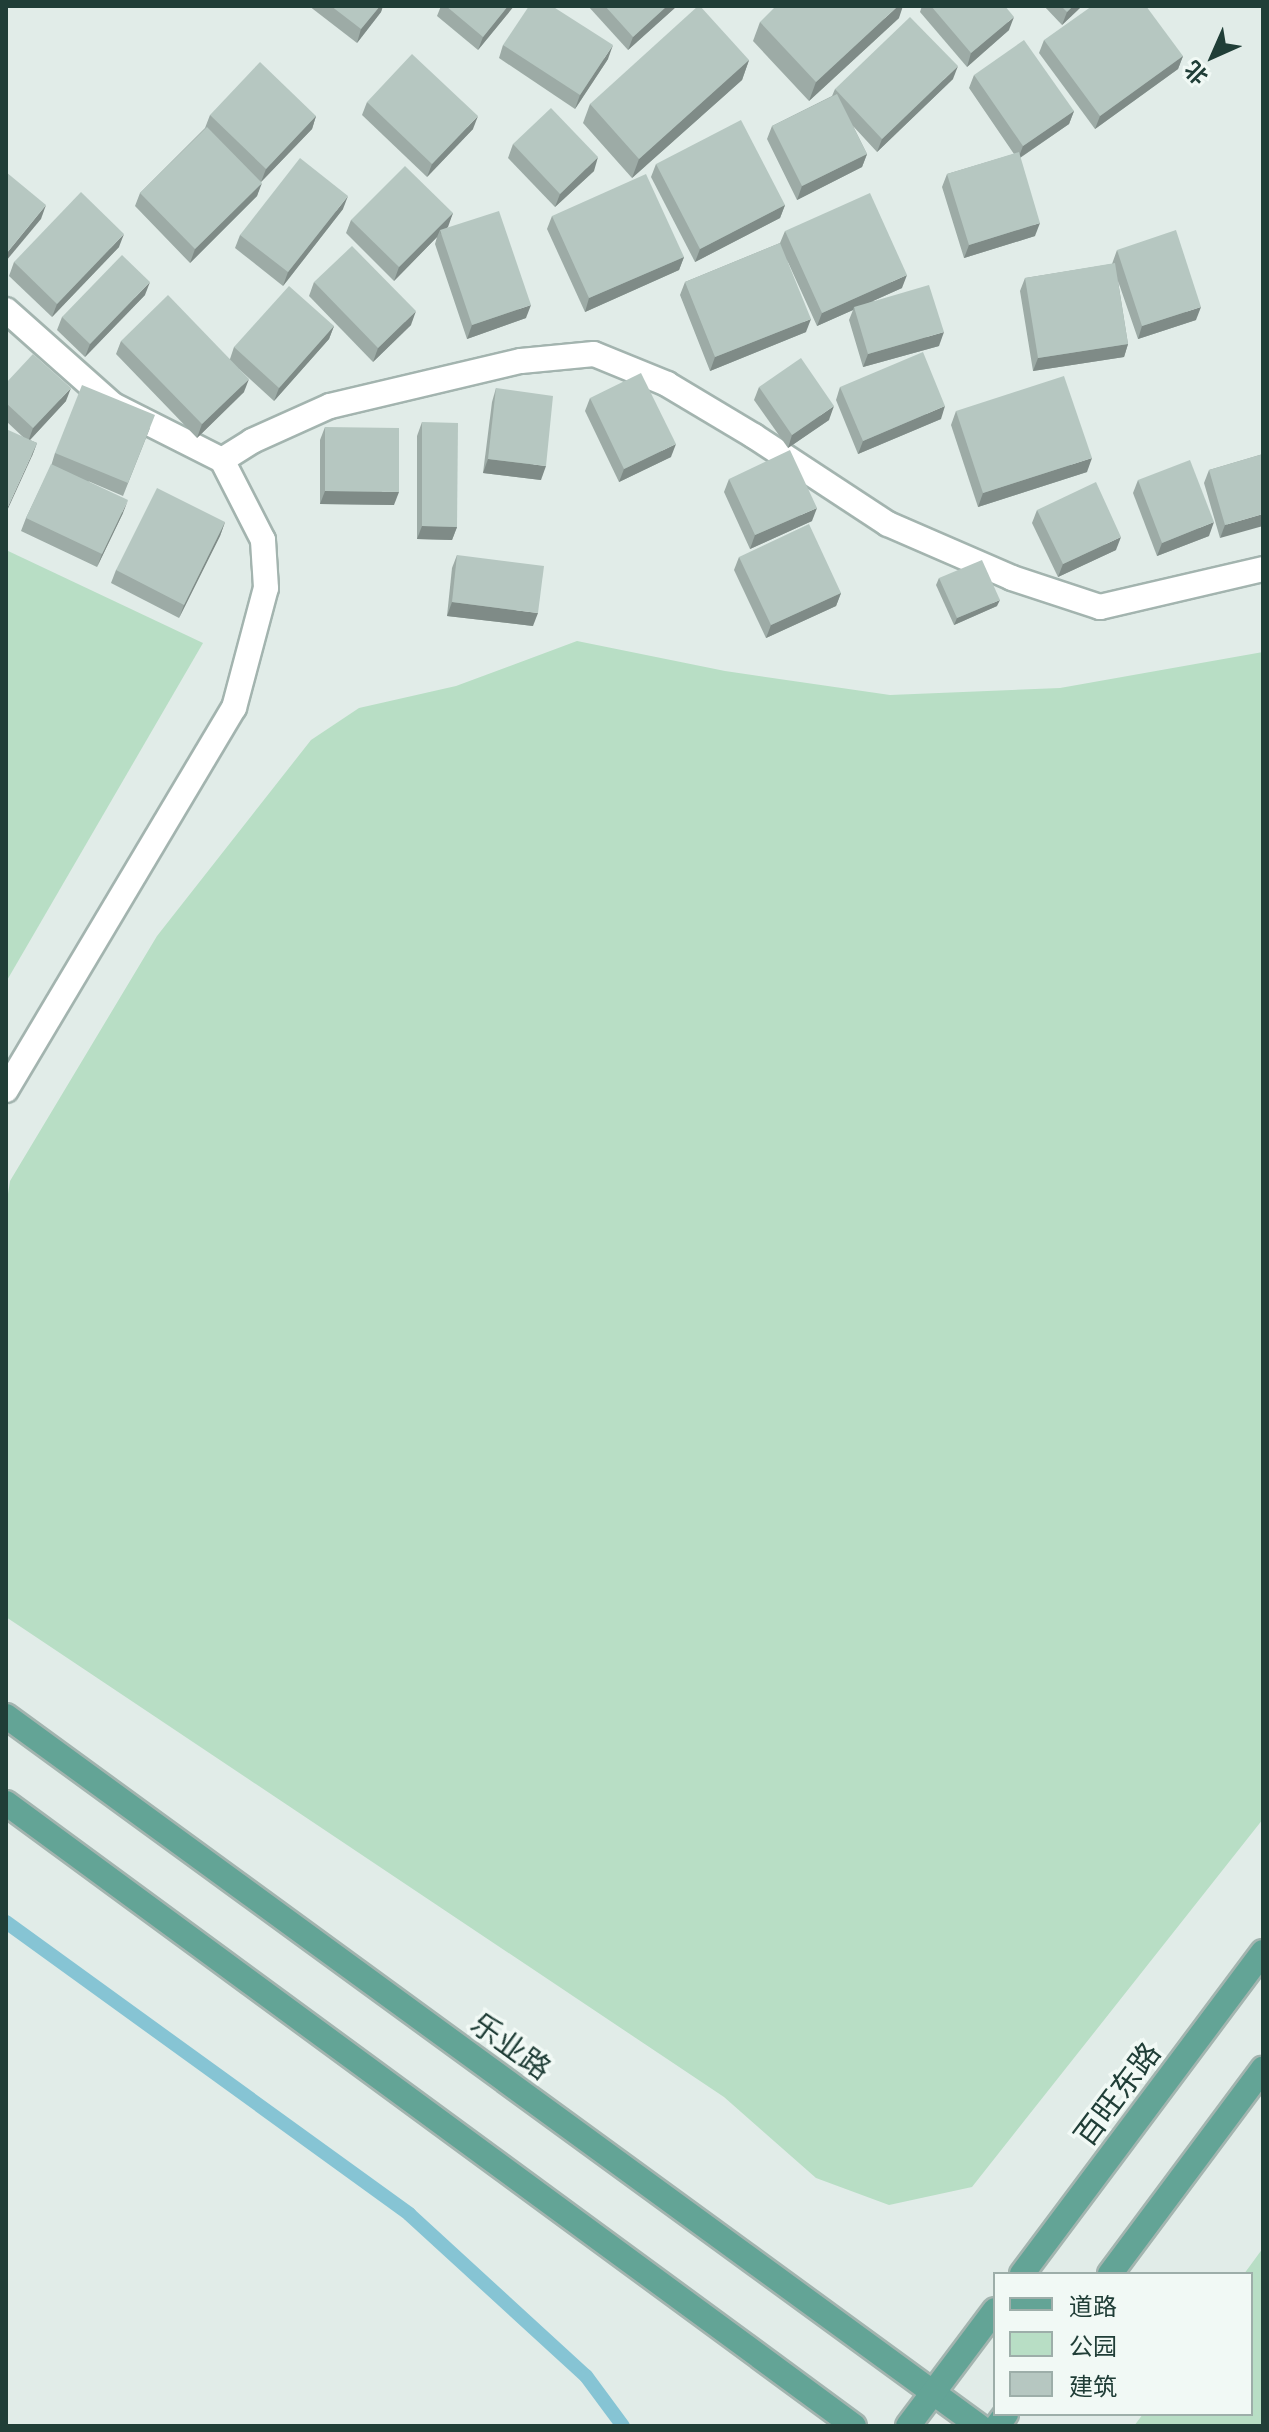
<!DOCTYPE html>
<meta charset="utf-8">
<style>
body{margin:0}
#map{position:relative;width:1269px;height:2432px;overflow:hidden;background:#e1ece8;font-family:"PT Sans Narrow","Noto Sans SC",sans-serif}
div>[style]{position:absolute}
.green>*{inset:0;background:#b8dec5}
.stream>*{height:14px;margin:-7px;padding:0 7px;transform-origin:7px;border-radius:7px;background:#86c4d4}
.roads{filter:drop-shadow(2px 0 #a3b4af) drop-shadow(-2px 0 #a3b4af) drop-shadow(0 2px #a3b4af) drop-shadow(0 -2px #a3b4af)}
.minor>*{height:24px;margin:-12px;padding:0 12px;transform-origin:12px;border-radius:12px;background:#fff}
.primary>*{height:24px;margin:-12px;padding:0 12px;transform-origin:12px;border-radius:12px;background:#63a496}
.wall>*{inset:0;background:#9daba6}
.shaded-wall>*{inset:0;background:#7f8b87}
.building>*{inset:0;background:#b6c7c1}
span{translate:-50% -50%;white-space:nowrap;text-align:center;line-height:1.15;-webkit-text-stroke:7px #f1f9f5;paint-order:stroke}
.street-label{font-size:30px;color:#203e37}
.frame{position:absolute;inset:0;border:8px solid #203e37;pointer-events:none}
.legend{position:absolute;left:993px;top:2272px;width:260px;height:144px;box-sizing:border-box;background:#f1f9f5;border:2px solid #9daea9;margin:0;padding:10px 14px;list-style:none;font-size:24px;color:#203e37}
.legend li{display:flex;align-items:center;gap:16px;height:40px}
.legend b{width:40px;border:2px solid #9daea9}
.north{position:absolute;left:1173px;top:16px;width:80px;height:80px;-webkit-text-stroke:6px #f1f9f5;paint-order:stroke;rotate:225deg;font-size:22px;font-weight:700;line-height:32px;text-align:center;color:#203e37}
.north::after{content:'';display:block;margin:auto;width:28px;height:36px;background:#203e37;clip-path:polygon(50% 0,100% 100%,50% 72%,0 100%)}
</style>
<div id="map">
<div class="green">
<i style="clip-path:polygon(6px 550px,203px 643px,6px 982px)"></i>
<i style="clip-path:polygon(577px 641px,725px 671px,890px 695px,1060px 688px,1263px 652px,1263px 1819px,972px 2187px,889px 2205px,816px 2178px,724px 2097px,6px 1617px,6px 1207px,10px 1181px,157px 936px,311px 740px,359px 708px,456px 686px)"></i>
<i style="clip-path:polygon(1263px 2248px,1263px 2426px,1134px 2426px,1143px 2414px,1251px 2414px,1251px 2274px,1244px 2274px)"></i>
</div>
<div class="stream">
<i style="left:6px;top:1922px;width:498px;rotate:35.9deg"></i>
<i style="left:409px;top:2214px;width:240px;rotate:42.5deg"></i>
<i style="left:586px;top:2376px;width:62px;rotate:53.5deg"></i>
</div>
<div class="roads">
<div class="minor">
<i style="left:6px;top:310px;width:143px;rotate:41.6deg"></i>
<i style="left:113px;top:405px;width:122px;rotate:26.8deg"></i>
<i style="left:222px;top:460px;width:36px;rotate:-32deg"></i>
<i style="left:252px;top:441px;width:85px;rotate:-24.2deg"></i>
<i style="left:330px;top:406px;width:196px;rotate:-13.3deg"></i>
<i style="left:521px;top:361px;width:73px;rotate:-5.5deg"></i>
<i style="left:594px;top:354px;width:79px;rotate:22.3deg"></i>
<i style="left:667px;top:384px;width:101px;rotate:30.9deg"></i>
<i style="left:754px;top:436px;width:160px;rotate:33.3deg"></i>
<i style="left:888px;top:524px;width:135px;rotate:23.5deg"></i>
<i style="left:1012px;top:578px;width:93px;rotate:18.2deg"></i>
<i style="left:1100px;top:607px;width:167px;rotate:-13.1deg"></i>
<i style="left:6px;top:1090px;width:445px;rotate:-59.2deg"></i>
<i style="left:234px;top:708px;width:124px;rotate:-75.1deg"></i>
<i style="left:266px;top:588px;width:48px;rotate:-93.6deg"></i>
<i style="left:263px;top:540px;width:90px;rotate:-117.1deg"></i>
</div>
<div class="primary">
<i style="left:6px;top:1716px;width:1205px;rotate:36.12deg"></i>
<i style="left:6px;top:1803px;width:1052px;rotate:36.3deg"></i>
<i style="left:1022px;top:2274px;width:402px;rotate:-53.2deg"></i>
<i style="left:1110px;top:2274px;width:256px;rotate:-53.3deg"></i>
<i style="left:908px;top:2426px;width:145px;rotate:-53.1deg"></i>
<i style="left:997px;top:2426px;width:15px;rotate:-53deg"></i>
</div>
</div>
<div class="wall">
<i style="clip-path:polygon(309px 6px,383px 6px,381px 12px,357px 43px)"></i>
<i style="clip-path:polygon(441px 6px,514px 6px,478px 50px,437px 16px)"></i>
<i style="clip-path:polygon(588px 6px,677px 6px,628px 50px)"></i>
<i style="clip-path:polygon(922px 6px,1005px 6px,1009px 30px,967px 67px,920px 12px)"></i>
<i style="clip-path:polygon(1044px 6px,1082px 6px,1062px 25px)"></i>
<i style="clip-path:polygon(899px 18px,809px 101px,753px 41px,760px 22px)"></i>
<i style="clip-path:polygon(1044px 40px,1183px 56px,1178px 69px,1095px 129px,1039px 53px)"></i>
<i style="clip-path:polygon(503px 45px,608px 59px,575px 109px,499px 58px)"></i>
<i style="clip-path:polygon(749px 60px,742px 80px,632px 178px,583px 123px,590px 104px)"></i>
<i style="clip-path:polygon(974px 75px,1074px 111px,1069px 124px,1020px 158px,1035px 236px,964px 258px,942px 187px,947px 174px,1014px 154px,969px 88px)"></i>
<i style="clip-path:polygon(953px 79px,877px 152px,853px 126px,867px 154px,862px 167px,797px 200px,767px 139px,772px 126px,832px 96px,835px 89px)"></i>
<i style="clip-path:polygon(367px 102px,473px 129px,427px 177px,362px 115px)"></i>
<i style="clip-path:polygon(210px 115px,316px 116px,312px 129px,261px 182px,257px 196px,190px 263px,135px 206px,140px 193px,205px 128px)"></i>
<i style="clip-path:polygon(513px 144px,594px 171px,555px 207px,508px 158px)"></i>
<i style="clip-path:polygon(656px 164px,785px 205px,780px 218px,695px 262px,651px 177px)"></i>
<i style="clip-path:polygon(343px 209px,283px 286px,235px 248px,240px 235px)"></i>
<i style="clip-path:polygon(453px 213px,446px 228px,526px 318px,467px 339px,435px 244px,437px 237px,394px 281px,346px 233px,351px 220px)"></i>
<i style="clip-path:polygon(552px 216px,684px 257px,679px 270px,585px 312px,547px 229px)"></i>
<i style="clip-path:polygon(785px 231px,902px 288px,873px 301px,939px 346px,863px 367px,849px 320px,853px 310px,817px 326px,787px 260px,806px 332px,710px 371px,680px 295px,685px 282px,780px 243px)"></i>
<i style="clip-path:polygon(119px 247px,52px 317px,9px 276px,14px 262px)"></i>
<i style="clip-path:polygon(1117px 250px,1196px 320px,1138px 339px,1118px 281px,1128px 344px,1124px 357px,1033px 371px,1020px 291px,1025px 278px,1112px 264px)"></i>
<i style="clip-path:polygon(314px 282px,411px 325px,373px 362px,309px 296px)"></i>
<i style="clip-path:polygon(145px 295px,85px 357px,57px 330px,62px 317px)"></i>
<i style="clip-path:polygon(334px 326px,329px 339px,274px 401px,239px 369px,244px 392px,197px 438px,116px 354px,121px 341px,230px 359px,234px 347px)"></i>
<i style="clip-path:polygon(6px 383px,66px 401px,30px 440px,37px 443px,32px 456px,23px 437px,6px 421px)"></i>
<i style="clip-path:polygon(759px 387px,829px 420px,788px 448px,754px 400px)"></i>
<i style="clip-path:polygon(840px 387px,941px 419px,858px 454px,836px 400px)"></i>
<i style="clip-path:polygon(496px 388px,541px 480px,483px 473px,492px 402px)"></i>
<i style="clip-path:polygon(590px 398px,671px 457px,619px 482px,585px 411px)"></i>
<i style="clip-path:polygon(956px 411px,1087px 472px,978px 507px,951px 425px)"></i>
<i style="clip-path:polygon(422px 422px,457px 527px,452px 540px,417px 539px,417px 436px)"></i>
<i style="clip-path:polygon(325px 427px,394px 505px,320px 504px,320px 440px)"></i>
<i style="clip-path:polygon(150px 428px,123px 496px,88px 481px,123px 513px,97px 567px,21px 531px,26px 518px,51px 466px,55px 453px)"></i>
<i style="clip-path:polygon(1263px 454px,1220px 538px,1204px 483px,1209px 470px)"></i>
<i style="clip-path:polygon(729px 479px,812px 521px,750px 549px,724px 492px)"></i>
<i style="clip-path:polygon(1138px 480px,1209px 536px,1157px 556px,1133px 493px)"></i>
<i style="clip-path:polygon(1037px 510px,1116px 550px,1058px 577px,1032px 523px)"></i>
<i style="clip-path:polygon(225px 522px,220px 536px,179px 618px,111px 583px,116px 570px)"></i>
<i style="clip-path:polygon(457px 555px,533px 626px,447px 616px,452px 568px)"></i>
<i style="clip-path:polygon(739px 557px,841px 593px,836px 606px,766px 638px,734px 570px)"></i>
<i style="clip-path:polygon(939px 578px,997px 606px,954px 625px,936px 585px)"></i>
</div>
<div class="shaded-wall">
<i style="clip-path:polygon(380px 6px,383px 6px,381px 12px,357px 43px,361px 29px)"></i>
<i style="clip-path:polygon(508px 6px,514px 6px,478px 50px,483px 37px)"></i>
<i style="clip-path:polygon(667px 6px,677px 6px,628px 50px,633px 37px)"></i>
<i style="clip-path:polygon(898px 6px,903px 6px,899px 18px,809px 101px,816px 82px)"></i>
<i style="clip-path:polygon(1073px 6px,1082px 6px,1062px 25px,1067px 12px)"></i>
<i style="clip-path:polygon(1014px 17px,1009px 30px,967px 67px,971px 53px)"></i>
<i style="clip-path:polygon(613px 45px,608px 59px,575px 109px,580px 95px)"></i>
<i style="clip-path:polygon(1183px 56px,1178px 69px,1095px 129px,1100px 116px)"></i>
<i style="clip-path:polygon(749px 60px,742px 80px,632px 178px,639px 159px)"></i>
<i style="clip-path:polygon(958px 66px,953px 79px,877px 152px,882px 139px)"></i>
<i style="clip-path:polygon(1074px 111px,1069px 124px,1018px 159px,1023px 146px)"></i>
<i style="clip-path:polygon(316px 116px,312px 129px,261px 182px,266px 169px)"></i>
<i style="clip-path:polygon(478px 116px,473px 129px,427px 177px,432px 164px)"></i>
<i style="clip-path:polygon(867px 154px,862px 167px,797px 200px,802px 186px)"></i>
<i style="clip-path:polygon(598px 157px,594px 171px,555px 207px,560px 194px)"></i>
<i style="clip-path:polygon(262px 183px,257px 196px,190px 263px,195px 249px)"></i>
<i style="clip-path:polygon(348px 196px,343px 209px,283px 286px,288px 272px)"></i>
<i style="clip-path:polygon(46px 205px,41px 219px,6px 261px,6px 254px)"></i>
<i style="clip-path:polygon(785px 205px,780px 218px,695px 262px,700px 249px)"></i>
<i style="clip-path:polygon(453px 213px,448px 227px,441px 234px,440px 230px,437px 237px,394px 281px,399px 267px)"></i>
<i style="clip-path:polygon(1040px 223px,1035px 236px,964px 258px,969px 245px)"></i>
<i style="clip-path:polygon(124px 234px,119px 247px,52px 317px,57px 304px)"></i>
<i style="clip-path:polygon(684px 257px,679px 270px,585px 312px,589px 298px)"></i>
<i style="clip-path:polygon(907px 275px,902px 288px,855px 309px,854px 307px,853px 310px,817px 326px,822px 313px)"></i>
<i style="clip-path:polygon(150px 282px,145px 295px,85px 357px,90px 344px)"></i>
<i style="clip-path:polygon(531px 305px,526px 318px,467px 339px,472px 325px)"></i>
<i style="clip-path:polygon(1201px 307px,1196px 320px,1138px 339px,1142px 326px)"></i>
<i style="clip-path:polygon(416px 311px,411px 325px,373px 362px,378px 348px)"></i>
<i style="clip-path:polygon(811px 319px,806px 332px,710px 371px,715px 357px)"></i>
<i style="clip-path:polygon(334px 326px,329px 339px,274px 401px,279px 388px)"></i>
<i style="clip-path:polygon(944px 332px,939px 346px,863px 367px,868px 354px)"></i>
<i style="clip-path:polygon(1128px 344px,1124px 357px,1033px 371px,1038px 358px)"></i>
<i style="clip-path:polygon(249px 379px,244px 392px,197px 438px,202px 424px)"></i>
<i style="clip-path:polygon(71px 388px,66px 401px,28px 442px,33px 428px)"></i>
<i style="clip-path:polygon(834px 406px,829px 420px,788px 448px,792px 435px)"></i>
<i style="clip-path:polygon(945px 406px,941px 419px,858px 454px,863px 441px)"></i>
<i style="clip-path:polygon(37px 443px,32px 456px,6px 513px,6px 511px)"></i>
<i style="clip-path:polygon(676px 444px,671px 457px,619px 482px,624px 469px)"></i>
<i style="clip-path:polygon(1092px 458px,1087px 472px,978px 507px,983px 493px)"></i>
<i style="clip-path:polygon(488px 459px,546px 466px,541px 480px,483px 473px)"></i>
<i style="clip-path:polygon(325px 491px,399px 492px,394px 505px,320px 504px)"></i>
<i style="clip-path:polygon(128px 500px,123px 513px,97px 567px,102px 554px)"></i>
<i style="clip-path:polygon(817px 508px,812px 521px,750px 549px,755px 535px)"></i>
<i style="clip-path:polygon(1263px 514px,1263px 526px,1220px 538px,1225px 525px)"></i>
<i style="clip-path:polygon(225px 522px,220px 536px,179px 618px,184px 605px)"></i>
<i style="clip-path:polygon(1214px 522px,1209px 536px,1157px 556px,1162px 543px)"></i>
<i style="clip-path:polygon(422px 526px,457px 527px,452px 540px,417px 539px)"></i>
<i style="clip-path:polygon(1121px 537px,1116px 550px,1058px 577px,1063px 564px)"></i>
<i style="clip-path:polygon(841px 593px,836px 606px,766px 638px,771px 625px)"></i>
<i style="clip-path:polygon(1000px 600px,997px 606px,954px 625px,957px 618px)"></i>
<i style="clip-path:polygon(452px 602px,538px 613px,533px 626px,447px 616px)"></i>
</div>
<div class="building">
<i style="clip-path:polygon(331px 6px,380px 6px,361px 29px)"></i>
<i style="clip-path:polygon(446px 6px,508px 6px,483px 37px)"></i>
<i style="clip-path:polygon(529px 6px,552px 6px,613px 45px,580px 95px,503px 45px)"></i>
<i style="clip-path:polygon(605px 6px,667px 6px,633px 37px)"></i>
<i style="clip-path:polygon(698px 6px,700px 6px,749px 60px,639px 159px,590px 104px)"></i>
<i style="clip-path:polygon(776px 6px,898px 6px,816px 82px,760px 22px)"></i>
<i style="clip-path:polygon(931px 6px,1005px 6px,1014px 17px,971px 53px)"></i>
<i style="clip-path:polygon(1061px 6px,1073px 6px,1067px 12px)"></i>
<i style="clip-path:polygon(1092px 6px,1146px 6px,1183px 56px,1100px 116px,1044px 40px)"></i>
<i style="clip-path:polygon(910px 17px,958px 66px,882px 139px,835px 89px)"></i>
<i style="clip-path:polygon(1024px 40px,1074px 111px,1023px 146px,974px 75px)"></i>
<i style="clip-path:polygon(412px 54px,478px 116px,432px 164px,367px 102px)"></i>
<i style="clip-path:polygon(260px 62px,316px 116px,266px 169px,210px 115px)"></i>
<i style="clip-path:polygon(837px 94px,867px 154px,802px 186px,772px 126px)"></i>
<i style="clip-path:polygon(551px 108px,598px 157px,560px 194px,513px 144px)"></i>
<i style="clip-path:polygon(741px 120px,785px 205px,700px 249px,656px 164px)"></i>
<i style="clip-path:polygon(207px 127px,262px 183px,195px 249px,140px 193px)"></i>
<i style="clip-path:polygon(1019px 152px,1040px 223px,969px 245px,947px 174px)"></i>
<i style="clip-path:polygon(300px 158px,348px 196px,288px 272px,240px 235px)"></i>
<i style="clip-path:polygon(405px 166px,453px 213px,399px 267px,351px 220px)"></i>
<i style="clip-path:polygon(6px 172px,46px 205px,6px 254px)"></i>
<i style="clip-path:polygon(646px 174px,684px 257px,589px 298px,552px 216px)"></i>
<i style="clip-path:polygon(81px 192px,124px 234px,57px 304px,14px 262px)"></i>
<i style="clip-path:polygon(870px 193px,907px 275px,822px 313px,785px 231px)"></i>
<i style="clip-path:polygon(499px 211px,531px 305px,472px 325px,440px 230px)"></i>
<i style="clip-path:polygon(1176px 230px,1201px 307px,1142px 326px,1117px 250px)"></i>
<i style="clip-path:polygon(780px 243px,811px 319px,715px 357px,685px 282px)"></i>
<i style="clip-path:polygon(352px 246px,416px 311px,378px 348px,314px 282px)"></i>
<i style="clip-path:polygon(122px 255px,150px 282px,90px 344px,62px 317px)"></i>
<i style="clip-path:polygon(1115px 263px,1128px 344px,1038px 358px,1025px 278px)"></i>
<i style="clip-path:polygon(929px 285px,944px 332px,868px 354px,854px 307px)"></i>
<i style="clip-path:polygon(289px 286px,334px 326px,279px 388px,234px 347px)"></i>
<i style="clip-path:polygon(168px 295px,249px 379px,202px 424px,121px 341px)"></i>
<i style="clip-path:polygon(923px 352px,945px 406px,863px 441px,840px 387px)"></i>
<i style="clip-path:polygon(33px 354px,71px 388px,33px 428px,6px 403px,6px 383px)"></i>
<i style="clip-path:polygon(801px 358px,834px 406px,792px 435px,759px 387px)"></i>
<i style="clip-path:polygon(641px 373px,676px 444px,624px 469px,590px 398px)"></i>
<i style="clip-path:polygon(1064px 376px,1092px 458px,983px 493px,956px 411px)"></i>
<i style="clip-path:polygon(82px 385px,155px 415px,128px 483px,55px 453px)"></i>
<i style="clip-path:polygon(496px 388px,553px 396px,546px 466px,488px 459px)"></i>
<i style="clip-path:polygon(422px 422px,458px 423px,457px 527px,422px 526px)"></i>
<i style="clip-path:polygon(325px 427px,399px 428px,399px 492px,325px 491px)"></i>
<i style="clip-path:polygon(6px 429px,37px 443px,6px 511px)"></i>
<i style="clip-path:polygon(790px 450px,817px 508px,755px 535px,729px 479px)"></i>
<i style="clip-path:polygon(1263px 454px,1263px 514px,1225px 525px,1209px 470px)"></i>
<i style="clip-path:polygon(1190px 460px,1214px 522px,1162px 543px,1138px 480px)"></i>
<i style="clip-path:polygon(51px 464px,128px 500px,102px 554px,26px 518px)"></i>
<i style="clip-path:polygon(1096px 482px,1121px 537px,1063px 564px,1037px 510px)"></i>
<i style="clip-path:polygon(157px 488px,225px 522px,184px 605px,116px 570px)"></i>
<i style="clip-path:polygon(809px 524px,841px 593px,771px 625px,739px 557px)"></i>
<i style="clip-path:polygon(457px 555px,544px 566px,538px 613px,452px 602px)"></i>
<i style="clip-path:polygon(982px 560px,1000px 600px,957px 618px,939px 578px)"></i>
</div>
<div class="street-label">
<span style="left:511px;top:2046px;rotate:36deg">乐业路</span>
<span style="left:1117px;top:2094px;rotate:-53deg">百旺东路</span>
</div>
<div class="frame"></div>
<ul class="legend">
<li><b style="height:10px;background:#63a496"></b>道路</li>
<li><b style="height:22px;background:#b8dec5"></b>公园</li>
<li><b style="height:22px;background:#b6c7c1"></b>建筑</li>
</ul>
<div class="north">北</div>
</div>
